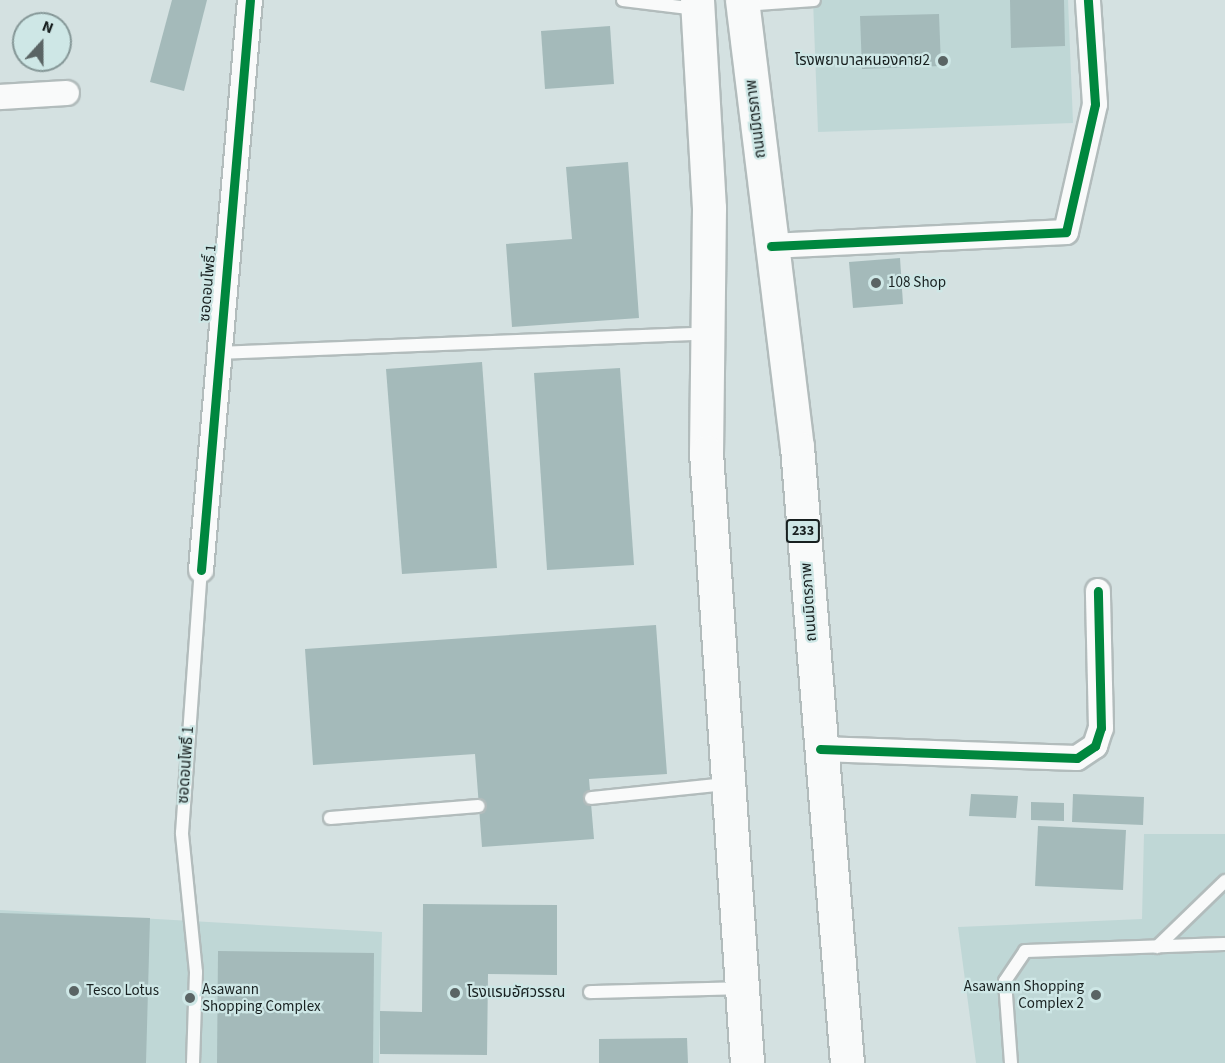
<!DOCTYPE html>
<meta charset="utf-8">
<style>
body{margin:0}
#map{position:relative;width:1225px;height:1063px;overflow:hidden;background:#d4e1e1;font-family:"Source Sans 3","Noto Sans Thai",sans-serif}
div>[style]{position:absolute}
.built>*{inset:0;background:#bfd7d6}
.building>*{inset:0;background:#a4baba}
.roads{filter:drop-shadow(2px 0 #b2bcbc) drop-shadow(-2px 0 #b2bcbc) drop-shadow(0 2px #b2bcbc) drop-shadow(0 -2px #b2bcbc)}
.lane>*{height:12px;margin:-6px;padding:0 6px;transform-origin:6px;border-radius:6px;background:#f9fafa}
.street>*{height:24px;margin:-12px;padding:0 12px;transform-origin:12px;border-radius:12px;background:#f9fafa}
.primary>*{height:33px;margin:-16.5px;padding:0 16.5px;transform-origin:16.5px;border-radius:16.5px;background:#f9fafa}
.cycleway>*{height:9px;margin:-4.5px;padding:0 4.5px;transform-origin:4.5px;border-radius:4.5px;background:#00873e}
.dots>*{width:16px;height:16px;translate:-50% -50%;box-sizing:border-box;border:3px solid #cee7e6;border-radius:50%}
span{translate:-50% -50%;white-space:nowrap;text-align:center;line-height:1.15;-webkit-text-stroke:4.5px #cee7e6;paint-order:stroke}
.shield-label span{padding:2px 4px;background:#cee7e6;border:2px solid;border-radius:4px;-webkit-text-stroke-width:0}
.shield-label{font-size:14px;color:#182020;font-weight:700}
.poi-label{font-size:15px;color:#182020}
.right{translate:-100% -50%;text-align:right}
.left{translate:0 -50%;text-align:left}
.street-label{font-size:15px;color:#182020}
.north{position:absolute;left:12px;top:12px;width:60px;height:60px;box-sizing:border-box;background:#cee7e6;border:2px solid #859797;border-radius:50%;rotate:21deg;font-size:16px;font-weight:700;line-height:24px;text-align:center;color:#182020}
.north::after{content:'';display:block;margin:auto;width:21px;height:27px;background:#5a6464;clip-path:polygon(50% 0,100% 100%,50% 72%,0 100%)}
</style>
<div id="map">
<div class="built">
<i style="clip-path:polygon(813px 0,1068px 0,1073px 123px,818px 132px)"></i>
<i style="clip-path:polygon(1144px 834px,1225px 834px,1225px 1063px,976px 1063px,958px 927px,1142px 919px)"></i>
<i style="clip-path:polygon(0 910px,382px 932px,379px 1063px,0 1063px)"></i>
</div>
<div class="building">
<i style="clip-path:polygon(172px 0,207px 0,184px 91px,150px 82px)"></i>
<i style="clip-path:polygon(1010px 0,1064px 0,1065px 46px,1011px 48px)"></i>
<i style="clip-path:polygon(939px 14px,941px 66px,862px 69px,860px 16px)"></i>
<i style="clip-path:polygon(610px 26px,614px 84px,545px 89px,541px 31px)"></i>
<i style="clip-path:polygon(628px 162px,639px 318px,512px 327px,506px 244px,572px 239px,566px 167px)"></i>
<i style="clip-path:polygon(900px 258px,903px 304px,853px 308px,849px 262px)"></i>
<i style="clip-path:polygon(482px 362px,497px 568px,402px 574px,386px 369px)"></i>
<i style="clip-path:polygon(620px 368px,634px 565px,547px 570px,534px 373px)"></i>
<i style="clip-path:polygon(656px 625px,667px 774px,589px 779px,594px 839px,482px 847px,475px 754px,313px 765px,305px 649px)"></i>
<i style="clip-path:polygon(971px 794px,1018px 796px,1016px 818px,969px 816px)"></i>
<i style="clip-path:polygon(1073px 794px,1144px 797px,1143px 825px,1072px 822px)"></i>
<i style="clip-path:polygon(1031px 802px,1064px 803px,1064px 821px,1031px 820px)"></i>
<i style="clip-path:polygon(1038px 826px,1126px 830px,1123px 890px,1035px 886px)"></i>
<i style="clip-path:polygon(423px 904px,557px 905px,557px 975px,488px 974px,487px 1055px,380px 1054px,380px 1011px,422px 1012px)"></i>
<i style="clip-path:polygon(0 913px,150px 918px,146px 1063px,0 1063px)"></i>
<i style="clip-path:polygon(218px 951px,374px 953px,373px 1063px,217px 1063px)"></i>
<i style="clip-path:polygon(687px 1038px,688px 1063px,599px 1063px,599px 1039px)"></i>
</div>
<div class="roads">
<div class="lane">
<i style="left:623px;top:0;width:74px;rotate:7deg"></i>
<i style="left:743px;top:5px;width:71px;rotate:-4deg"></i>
<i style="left:217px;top:353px;width:489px;rotate:-2.3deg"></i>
<i style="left:591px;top:798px;width:137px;rotate:-5.9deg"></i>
<i style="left:330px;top:818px;width:149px;rotate:-4.6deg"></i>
<i style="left:1157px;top:947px;width:95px;rotate:-44.1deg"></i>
<i style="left:590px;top:992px;width:150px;rotate:-1.5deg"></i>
<i style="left:193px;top:1063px;width:91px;rotate:-88.1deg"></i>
<i style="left:196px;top:972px;width:140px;rotate:-95.8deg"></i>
<i style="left:182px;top:833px;width:264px;rotate:-85.9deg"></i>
<i style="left:1011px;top:1063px;width:82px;rotate:-94.2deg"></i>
<i style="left:1005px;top:981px;width:36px;rotate:-56deg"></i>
<i style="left:1025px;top:951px;width:200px;rotate:-2deg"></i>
</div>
<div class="street">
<i style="left:0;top:97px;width:67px;rotate:-3.4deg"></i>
<i style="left:771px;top:246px;width:295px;rotate:-2.7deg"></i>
<i style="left:1066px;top:232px;width:131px;rotate:-77.2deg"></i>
<i style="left:1095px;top:104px;width:104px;rotate:-93.9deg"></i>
<i style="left:201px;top:570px;width:572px;rotate:-85.09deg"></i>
<i style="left:820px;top:749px;width:257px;rotate:2deg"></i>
<i style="left:1077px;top:758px;width:22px;rotate:-34deg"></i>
<i style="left:1095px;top:746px;width:19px;rotate:-72deg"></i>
<i style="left:1101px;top:728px;width:137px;rotate:-91.3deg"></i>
</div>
<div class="primary">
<i style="left:697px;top:0;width:208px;rotate:86.7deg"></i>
<i style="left:709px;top:208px;width:244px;rotate:90.7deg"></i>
<i style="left:706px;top:452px;width:612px;rotate:86.16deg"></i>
<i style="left:742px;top:0;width:450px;rotate:83deg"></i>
<i style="left:797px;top:447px;width:618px;rotate:85.36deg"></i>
</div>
</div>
<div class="cycleway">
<i style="left:771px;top:246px;width:295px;rotate:-2.7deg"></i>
<i style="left:1066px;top:232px;width:131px;rotate:-77.2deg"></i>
<i style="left:1095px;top:104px;width:104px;rotate:-93.9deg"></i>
<i style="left:201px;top:570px;width:572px;rotate:-85.09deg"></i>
<i style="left:820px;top:749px;width:257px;rotate:2deg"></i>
<i style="left:1077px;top:758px;width:22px;rotate:-34deg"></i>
<i style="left:1095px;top:746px;width:19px;rotate:-72deg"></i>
<i style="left:1101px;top:728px;width:137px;rotate:-91.3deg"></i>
</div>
<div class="dots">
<i style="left:943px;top:61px;background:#5a6464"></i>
<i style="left:876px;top:283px;background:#5a6464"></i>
<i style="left:74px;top:991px;background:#5a6464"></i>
<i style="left:455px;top:993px;background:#5a6464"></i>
<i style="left:1096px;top:995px;background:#5a6464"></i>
<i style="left:190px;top:998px;background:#5a6464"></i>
</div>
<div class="shield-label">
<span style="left:803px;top:531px">233</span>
</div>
<div class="poi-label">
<span class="right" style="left:930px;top:61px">โรงพยาบาลหนองคาย2</span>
<span class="left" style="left:888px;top:283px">108 Shop</span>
<span class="right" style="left:1084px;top:995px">Asawann Shopping<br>Complex 2</span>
<span class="left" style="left:202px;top:998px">Asawann<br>Shopping Complex</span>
<span class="left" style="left:86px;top:991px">Tesco Lotus</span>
<span class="left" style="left:467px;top:993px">โรงแรมอัศวรรณ</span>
</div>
<div class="street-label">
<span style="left:756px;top:119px;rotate:-97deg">ถนนมิตรภาพ</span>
<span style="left:208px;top:283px;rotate:-85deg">ซอดอนโพธิ์ 1</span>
<span style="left:809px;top:602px;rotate:-94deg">ถนนมิตรภาพ</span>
<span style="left:186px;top:765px;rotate:-86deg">ซอดอนโพธิ์ 1</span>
</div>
<div class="north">N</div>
</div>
